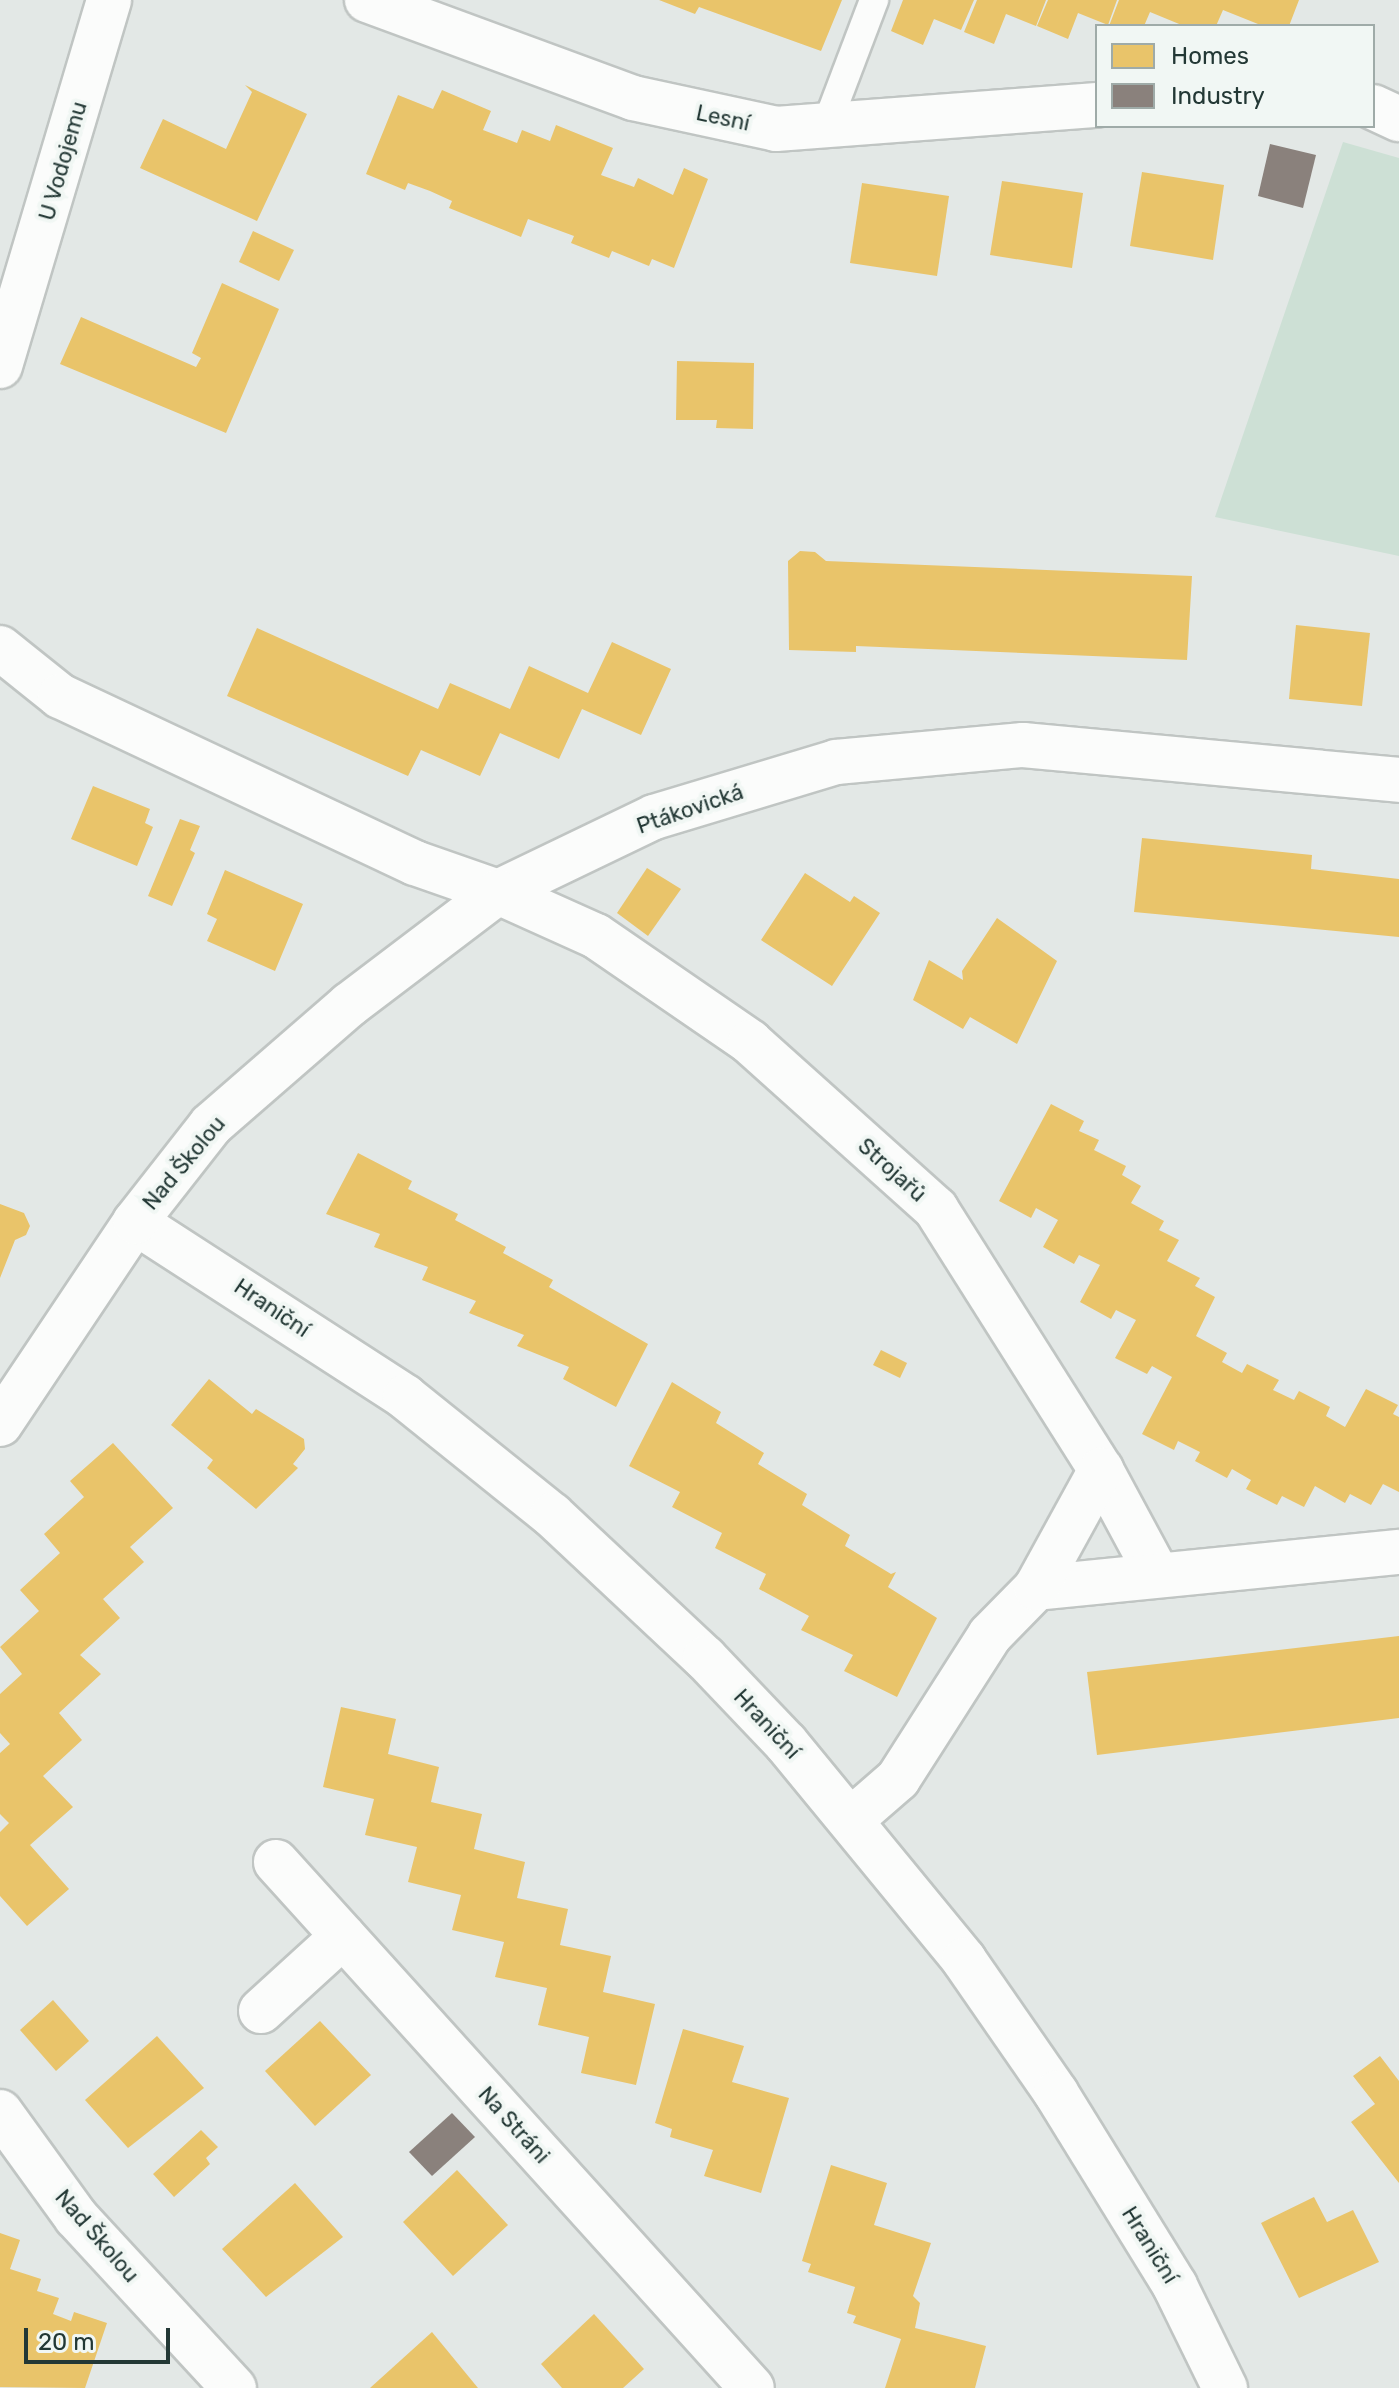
<!DOCTYPE html>
<meta charset="utf-8">
<style>
body{margin:0}
#map{position:relative;width:1399px;height:2388px;overflow:hidden;background:#e3e8e6;font-family:Rubik,sans-serif}
div>[style]{position:absolute}
.green>*{inset:0;background:#cde0d5}
.homes>*{inset:0;background:#e9c46a}
.industry>*{inset:0;background:#8a817c}
.roads{filter:drop-shadow(2px 0 #c0c5c3) drop-shadow(-2px 0 #c0c5c3) drop-shadow(0 2px #c0c5c3) drop-shadow(0 -2px #c0c5c3)}
.lane>*{height:28px;margin:-14px;padding:0 14px;transform-origin:14px;border-radius:14px;background:#fbfcfb}
.street>*{height:44px;margin:-22px;padding:0 22px;transform-origin:22px;border-radius:22px;background:#fbfcfb}
span{translate:-50% -50%;white-space:nowrap;text-align:center;line-height:1.15;-webkit-text-stroke:8px #f1f7f4;paint-order:stroke}
.street-label{font-size:22px;color:#233835}
.legend{position:absolute;left:1095px;top:24px;width:280px;height:104px;box-sizing:border-box;background:#f1f7f4;border:2px solid #9faba8;margin:0;padding:10px 14px;list-style:none;font-size:24px;color:#233835}
.legend li{display:flex;align-items:center;gap:16px;height:40px}
.legend b{width:40px;border:2px solid #9faba8}
.scale{position:absolute;left:24px;top:2328px;width:146px;height:36px;box-sizing:border-box;border:4px solid #233835;border-top:0;padding-left:10px;font-size:24px;line-height:28px;white-space:nowrap;color:#233835;-webkit-text-stroke:6px #f1f7f4;paint-order:stroke}
</style>
<div id="map">
<div class="green">
<i style="clip-path:polygon(1343px 142px,1399px 158px,1399px 556px,1215px 517px)"></i>
</div>
<div class="homes">
<i style="clip-path:polygon(659px 0,842px 0,821px 51px,699px 7px,695px 14px)"></i>
<i style="clip-path:polygon(903px 0,974px 0,961px 30px,934px 19px,923px 45px,891px 31px)"></i>
<i style="clip-path:polygon(977px 0,1046px 0,1036px 26px,1006px 14px,994px 44px,964px 32px)"></i>
<i style="clip-path:polygon(1048px 0,1117px 0,1108px 25px,1078px 13px,1068px 39px,1037px 26px)"></i>
<i style="clip-path:polygon(1119px 0,1299px 0,1289px 26px,1263px 26px,1223px 10px,1216px 26px,1184px 26px,1150px 12px,1144px 26px,1109px 26px)"></i>
<i style="clip-path:polygon(245px 85px,307px 114px,257px 221px,140px 168px,163px 119px,226px 149px,252px 92px)"></i>
<i style="clip-path:polygon(442px 90px,491px 111px,483px 130px,517px 143px,522px 130px,550px 141px,556px 125px,613px 148px,601px 175px,634px 187px,638px 178px,673px 195px,684px 168px,708px 179px,674px 268px,652px 259px,649px 266px,612px 251px,609px 258px,571px 243px,574px 236px,528px 219px,521px 237px,449px 208px,452px 201px,430px 191px,408px 183px,405px 190px,366px 174px,398px 95px,433px 109px)"></i>
<i style="clip-path:polygon(1142px 172px,1224px 185px,1213px 260px,1130px 246px)"></i>
<i style="clip-path:polygon(1002px 181px,1083px 193px,1072px 268px,990px 255px)"></i>
<i style="clip-path:polygon(862px 183px,949px 196px,937px 276px,850px 263px)"></i>
<i style="clip-path:polygon(253px 231px,294px 250px,279px 281px,239px 262px)"></i>
<i style="clip-path:polygon(222px 283px,279px 309px,226px 433px,60px 364px,81px 317px,196px 367px,201px 358px,192px 353px)"></i>
<i style="clip-path:polygon(677px 361px,754px 363px,753px 429px,716px 428px,717px 420px,676px 420px)"></i>
<i style="clip-path:polygon(800px 551px,815px 552px,826px 561px,1192px 576px,1187px 660px,856px 646px,856px 652px,789px 650px,788px 561px)"></i>
<i style="clip-path:polygon(1296px 625px,1370px 633px,1362px 706px,1289px 699px)"></i>
<i style="clip-path:polygon(257px 628px,438px 709px,450px 683px,510px 709px,529px 666px,588px 693px,612px 642px,671px 669px,641px 735px,582px 709px,559px 759px,500px 733px,480px 776px,421px 750px,408px 776px,227px 696px)"></i>
<i style="clip-path:polygon(93px 786px,150px 809px,145px 823px,153px 827px,137px 866px,71px 839px)"></i>
<i style="clip-path:polygon(180px 819px,200px 826px,190px 850px,195px 853px,172px 906px,148px 896px)"></i>
<i style="clip-path:polygon(1142px 838px,1312px 855px,1311px 869px,1399px 879px,1399px 937px,1134px 912px)"></i>
<i style="clip-path:polygon(647px 868px,681px 889px,648px 936px,617px 913px)"></i>
<i style="clip-path:polygon(225px 870px,303px 904px,275px 971px,207px 941px,217px 919px,207px 914px)"></i>
<i style="clip-path:polygon(805px 873px,850px 902px,854px 896px,880px 913px,832px 986px,761px 940px)"></i>
<i style="clip-path:polygon(997px 918px,1057px 961px,1017px 1044px,970px 1017px,963px 1029px,913px 1000px,929px 960px,963px 980px,962px 971px)"></i>
<i style="clip-path:polygon(1051px 1104px,1084px 1121px,1079px 1131px,1099px 1140px,1094px 1150px,1126px 1166px,1122px 1175px,1141px 1186px,1131px 1203px,1164px 1221px,1159px 1230px,1179px 1240px,1167px 1261px,1200px 1278px,1195px 1286px,1215px 1297px,1196px 1336px,1227px 1353px,1222px 1362px,1242px 1373px,1247px 1364px,1279px 1380px,1273px 1390px,1294px 1400px,1299px 1391px,1330px 1407px,1326px 1416px,1345px 1427px,1366px 1389px,1398px 1405px,1393px 1414px,1399px 1417px,1399px 1492px,1383px 1484px,1371px 1505px,1350px 1494px,1345px 1503px,1315px 1486px,1304px 1507px,1282px 1496px,1277px 1505px,1246px 1489px,1251px 1480px,1232px 1469px,1227px 1478px,1195px 1461px,1200px 1452px,1178px 1441px,1174px 1450px,1142px 1434px,1172px 1377px,1152px 1366px,1147px 1374px,1115px 1358px,1136px 1320px,1116px 1310px,1111px 1319px,1080px 1302px,1100px 1265px,1079px 1255px,1074px 1264px,1043px 1247px,1058px 1220px,1036px 1208px,1031px 1218px,999px 1201px)"></i>
<i style="clip-path:polygon(358px 1153px,412px 1181px,408px 1189px,458px 1214px,455px 1220px,506px 1247px,503px 1253px,553px 1280px,549px 1287px,648px 1344px,616px 1407px,563px 1379px,569px 1367px,517px 1346px,524px 1335px,469px 1313px,476px 1301px,422px 1280px,428px 1267px,374px 1247px,380px 1234px,326px 1214px)"></i>
<i style="clip-path:polygon(0 1204px,24px 1213px,30px 1226px,26px 1235px,15px 1240px,0 1278px)"></i>
<i style="clip-path:polygon(881px 1350px,907px 1363px,900px 1378px,873px 1365px)"></i>
<i style="clip-path:polygon(209px 1379px,252px 1414px,256px 1409px,304px 1439px,305px 1449px,293px 1464px,298px 1468px,256px 1509px,207px 1468px,213px 1460px,171px 1425px)"></i>
<i style="clip-path:polygon(672px 1382px,721px 1412px,716px 1423px,764px 1453px,758px 1464px,807px 1494px,802px 1505px,850px 1535px,845px 1546px,891px 1574px,896px 1572px,888px 1587px,937px 1618px,897px 1697px,844px 1671px,853px 1655px,801px 1630px,809px 1616px,759px 1589px,766px 1574px,715px 1548px,722px 1533px,672px 1507px,680px 1492px,629px 1466px)"></i>
<i style="clip-path:polygon(113px 1443px,173px 1508px,130px 1547px,144px 1562px,103px 1599px,120px 1618px,80px 1655px,101px 1674px,59px 1713px,82px 1740px,43px 1776px,73px 1807px,30px 1845px,69px 1889px,27px 1926px,0 1896px,0 1832px,9px 1823px,0 1814px,0 1753px,10px 1744px,0 1733px,0 1694px,22px 1674px,0 1647px,39px 1611px,20px 1590px,60px 1553px,44px 1534px,84px 1497px,70px 1481px)"></i>
<i style="clip-path:polygon(1399px 1636px,1399px 1718px,1097px 1755px,1087px 1672px)"></i>
<i style="clip-path:polygon(341px 1707px,396px 1719px,388px 1754px,439px 1767px,431px 1802px,482px 1814px,474px 1849px,525px 1862px,517px 1898px,568px 1909px,560px 1945px,611px 1956px,603px 1992px,655px 2004px,636px 2085px,581px 2073px,589px 2037px,538px 2025px,547px 1988px,495px 1977px,504px 1942px,452px 1930px,461px 1895px,408px 1882px,417px 1847px,365px 1835px,374px 1799px,323px 1787px)"></i>
<i style="clip-path:polygon(53px 2000px,89px 2041px,56px 2071px,20px 2030px)"></i>
<i style="clip-path:polygon(320px 2021px,371px 2075px,315px 2126px,265px 2071px)"></i>
<i style="clip-path:polygon(683px 2029px,744px 2046px,732px 2082px,789px 2098px,761px 2193px,704px 2176px,713px 2150px,670px 2137px,672px 2129px,655px 2123px)"></i>
<i style="clip-path:polygon(157px 2036px,204px 2088px,128px 2148px,85px 2100px)"></i>
<i style="clip-path:polygon(1380px 2056px,1399px 2081px,1399px 2183px,1351px 2122px,1375px 2104px,1353px 2076px)"></i>
<i style="clip-path:polygon(201px 2130px,218px 2147px,206px 2158px,210px 2164px,174px 2197px,153px 2174px)"></i>
<i style="clip-path:polygon(831px 2165px,887px 2183px,874px 2225px,931px 2243px,913px 2296px,920px 2303px,915px 2328px,986px 2346px,975px 2388px,885px 2388px,901px 2339px,853px 2323px,856px 2316px,847px 2313px,855px 2287px,808px 2272px,811px 2264px,802px 2261px)"></i>
<i style="clip-path:polygon(457px 2170px,508px 2225px,453px 2276px,403px 2222px)"></i>
<i style="clip-path:polygon(295px 2183px,343px 2237px,266px 2297px,222px 2249px)"></i>
<i style="clip-path:polygon(1314px 2197px,1327px 2222px,1353px 2210px,1379px 2262px,1299px 2298px,1261px 2223px)"></i>
<i style="clip-path:polygon(0 2233px,20px 2240px,10px 2269px,41px 2279px,37px 2291px,59px 2298px,53px 2314px,71px 2321px,74px 2312px,107px 2323px,85px 2388px,0 2387px)"></i>
<i style="clip-path:polygon(594px 2314px,644px 2369px,623px 2388px,562px 2388px,541px 2364px)"></i>
<i style="clip-path:polygon(432px 2332px,478px 2388px,370px 2388px)"></i>
</div>
<div class="industry">
<i style="clip-path:polygon(1270px 144px,1316px 155px,1303px 208px,1258px 196px)"></i>
<i style="clip-path:polygon(452px 2113px,475px 2137px,432px 2176px,409px 2152px)"></i>
</div>
<div class="roads">
<div class="lane">
<i style="left:827px;top:124px;width:133px;rotate:-69.2deg"></i>
</div>
<div class="street">
<i style="left:367px;top:0;width:283px;rotate:20.2deg"></i>
<i style="left:633px;top:98px;width:146px;rotate:12.2deg"></i>
<i style="left:776px;top:129px;width:322px;rotate:-4.3deg"></i>
<i style="left:1373px;top:107px;width:29px;rotate:25deg"></i>
<i style="left:0;top:366px;width:382px;rotate:-73.4deg"></i>
<i style="left:0;top:648px;width:77px;rotate:38.7deg"></i>
<i style="left:60px;top:696px;width:392px;rotate:25.2deg"></i>
<i style="left:415px;top:863px;width:88px;rotate:19.3deg"></i>
<i style="left:498px;top:892px;width:173px;rotate:-25.7deg"></i>
<i style="left:654px;top:817px;width:190px;rotate:-16.8deg"></i>
<i style="left:836px;top:762px;width:188px;rotate:-5.2deg"></i>
<i style="left:1023px;top:745px;width:378px;rotate:5.3deg"></i>
<i style="left:135px;top:1222px;width:322px;rotate:32.9deg"></i>
<i style="left:405px;top:1397px;width:189px;rotate:38.8deg"></i>
<i style="left:552px;top:1515px;width:209px;rotate:43.1deg"></i>
<i style="left:705px;top:1658px;width:117px;rotate:46.4deg"></i>
<i style="left:786px;top:1743px;width:281px;rotate:50.6deg"></i>
<i style="left:964px;top:1960px;width:162px;rotate:55.3deg"></i>
<i style="left:1056px;top:2093px;width:227px;rotate:58.3deg"></i>
<i style="left:1175px;top:2286px;width:114px;rotate:63.9deg"></i>
<i style="left:0;top:1424px;width:243px;rotate:-56.2deg"></i>
<i style="left:135px;top:1222px;width:123px;rotate:-51.9deg"></i>
<i style="left:211px;top:1125px;width:183px;rotate:-41deg"></i>
<i style="left:349px;top:1005px;width:187px;rotate:-37.2deg"></i>
<i style="left:498px;top:892px;width:107px;rotate:24.2deg"></i>
<i style="left:596px;top:936px;width:187px;rotate:34.5deg"></i>
<i style="left:750px;top:1042px;width:250px;rotate:41.9deg"></i>
<i style="left:936px;top:1209px;width:309px;rotate:57.7deg"></i>
<i style="left:1101px;top:1470px;width:118px;rotate:61.7deg"></i>
<i style="left:1036px;top:1588px;width:365px;rotate:-5.7deg"></i>
<i style="left:852px;top:1819px;width:61px;rotate:-41deg"></i>
<i style="left:898px;top:1779px;width:171px;rotate:-57.4deg"></i>
<i style="left:990px;top:1635px;width:66px;rotate:-45.6deg"></i>
<i style="left:1036px;top:1588px;width:135px;rotate:-61.2deg"></i>
<i style="left:276px;top:1862px;width:709px;rotate:47.86deg"></i>
<i style="left:261px;top:2011px;width:111px;rotate:-42.4deg"></i>
<i style="left:0;top:2112px;width:130px;rotate:54.1deg"></i>
<i style="left:76px;top:2217px;width:233px;rotate:47.3deg"></i>
</div>
</div>
<div class="street-label">
<span style="left:723px;top:118px;rotate:12deg">Lesní</span>
<span style="left:63px;top:161px;rotate:-74deg">U Vodojemu</span>
<span style="left:690px;top:809px;rotate:-19deg">Ptákovická</span>
<span style="left:184px;top:1163px;rotate:-50deg">Nad Školou</span>
<span style="left:892px;top:1170px;rotate:42deg">Strojařů</span>
<span style="left:272px;top:1308px;rotate:34deg">Hraniční</span>
<span style="left:767px;top:1724px;rotate:47deg">Hraniční</span>
<span style="left:514px;top:2125px;rotate:48deg">Na Stráni</span>
<span style="left:97px;top:2236px;rotate:49deg">Nad Školou</span>
<span style="left:1150px;top:2245px;rotate:58deg">Hraniční</span>
</div>
<ul class="legend">
<li><b style="height:22px;background:#e9c46a"></b>Homes</li>
<li><b style="height:22px;background:#8a817c"></b>Industry</li>
</ul>
<div class="scale">20 m</div>
</div>
